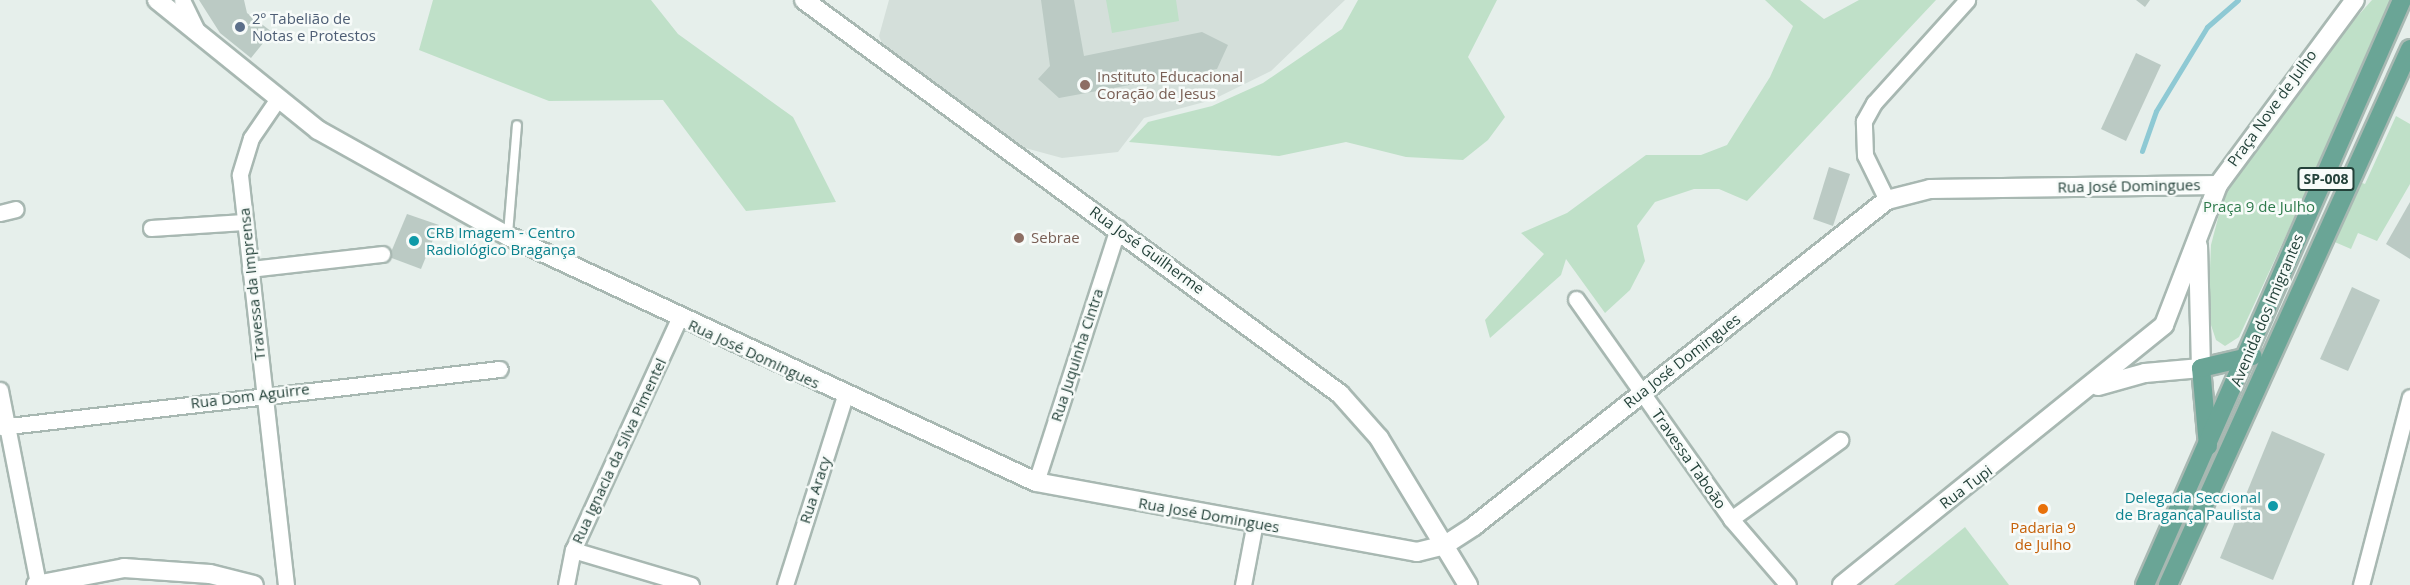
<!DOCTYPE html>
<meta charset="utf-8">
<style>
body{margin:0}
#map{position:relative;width:2410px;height:585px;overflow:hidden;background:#e6efeb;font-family:"Open Sans",sans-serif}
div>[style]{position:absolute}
.built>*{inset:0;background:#d4dfda}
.green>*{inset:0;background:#bfe0c8}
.stream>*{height:5px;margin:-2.5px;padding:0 2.5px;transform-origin:2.5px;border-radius:2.5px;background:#8ec9d4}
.building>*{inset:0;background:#bbcac4}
.roads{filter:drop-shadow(2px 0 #a8b8b2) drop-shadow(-2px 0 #a8b8b2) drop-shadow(0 2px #a8b8b2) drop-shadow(0 -2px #a8b8b2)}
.service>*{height:8px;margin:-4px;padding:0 4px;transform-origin:4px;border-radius:4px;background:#fff}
.minor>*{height:15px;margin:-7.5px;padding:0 7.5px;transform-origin:7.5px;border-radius:7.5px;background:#fff}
.tertiary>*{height:18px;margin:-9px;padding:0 9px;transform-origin:9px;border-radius:9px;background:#fff}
.secondary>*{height:18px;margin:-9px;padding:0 9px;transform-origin:9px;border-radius:9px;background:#fff}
.primary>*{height:18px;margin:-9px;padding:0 9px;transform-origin:9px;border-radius:9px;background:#6aa596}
.dots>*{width:16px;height:16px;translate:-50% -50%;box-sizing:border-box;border:3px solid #f7fbf9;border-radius:50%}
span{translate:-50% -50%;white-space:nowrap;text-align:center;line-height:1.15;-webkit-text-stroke:5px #f7fbf9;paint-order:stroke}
.shield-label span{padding:2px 4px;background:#f7fbf9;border:2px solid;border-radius:4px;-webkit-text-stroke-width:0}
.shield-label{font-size:14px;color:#24423a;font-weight:700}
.service-label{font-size:15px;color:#4e5e75}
.left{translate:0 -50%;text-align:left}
.education-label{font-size:15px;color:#785e54}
.street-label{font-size:15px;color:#24423a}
.park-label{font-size:15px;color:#2d7a4b}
.culture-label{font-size:15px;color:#0d838f}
.right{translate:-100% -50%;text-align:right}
.food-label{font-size:15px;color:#c56008}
</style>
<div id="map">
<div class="built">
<i style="clip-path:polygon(889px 0,1345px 0,1271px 71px,1212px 100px,1144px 118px,1118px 152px,1062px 158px,1007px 143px,886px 54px,879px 36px)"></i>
</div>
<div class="green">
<i style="clip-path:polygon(433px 0,651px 0,678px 34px,793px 117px,836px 202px,746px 211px,663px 100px,549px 101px,419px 50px)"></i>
<i style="clip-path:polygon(1106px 0,1176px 0,1179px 21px,1112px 33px)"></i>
<i style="clip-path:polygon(1358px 0,1497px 0,1468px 57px,1505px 117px,1488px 140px,1463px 160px,1406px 157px,1346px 142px,1279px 156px,1129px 142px,1148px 122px,1212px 106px,1263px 83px,1342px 29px)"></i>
<i style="clip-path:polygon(1765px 0,1800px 0,1824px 19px,1859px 0,1936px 0,1747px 201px,1719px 189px,1694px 189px,1655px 202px,1637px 226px,1645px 261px,1630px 290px,1605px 313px,1566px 259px,1561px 275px,1490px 338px,1485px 320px,1544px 254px,1521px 233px,1567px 213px,1646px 155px,1701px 155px,1727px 145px,1770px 77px,1793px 26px)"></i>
<i style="clip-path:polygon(2372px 0,2395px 0,2239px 337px,2225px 346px,2216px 340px,2208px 316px,2211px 245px,2225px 191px,2314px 65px)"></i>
<i style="clip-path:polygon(2396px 116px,2410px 124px,2410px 184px,2377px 241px,2358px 233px,2351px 249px,2330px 240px,2354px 180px,2365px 184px)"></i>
<i style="clip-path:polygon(1965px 527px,2009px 585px,1894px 585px)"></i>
</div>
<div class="stream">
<i style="left:2142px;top:151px;width:42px;rotate:-70.7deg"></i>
<i style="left:2156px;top:111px;width:98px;rotate:-58.7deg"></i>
<i style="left:2207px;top:27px;width:41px;rotate:-41.1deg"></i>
</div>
<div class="building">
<i style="clip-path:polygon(199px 0,244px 0,247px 13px,272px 32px,251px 58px,220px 33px)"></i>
<i style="clip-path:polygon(1041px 0,1074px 0,1084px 56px,1202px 32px,1228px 45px,1217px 69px,1059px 98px,1038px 79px,1050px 66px)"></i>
<i style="clip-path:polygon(2136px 0,2150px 0,2145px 7px)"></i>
<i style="clip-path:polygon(2136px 53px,2161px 65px,2126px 141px,2101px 129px)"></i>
<i style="clip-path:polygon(1829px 167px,1850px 174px,1833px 226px,1813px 219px)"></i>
<i style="clip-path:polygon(2410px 202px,2410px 259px,2386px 244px)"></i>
<i style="clip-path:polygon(407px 214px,439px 225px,421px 269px,389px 257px)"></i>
<i style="clip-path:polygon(2352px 287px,2380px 300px,2348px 371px,2320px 359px)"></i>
<i style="clip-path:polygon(2272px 431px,2325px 454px,2273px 580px,2220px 558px)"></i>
</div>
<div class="roads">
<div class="service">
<i style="left:508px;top:234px;width:109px;rotate:-85.3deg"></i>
</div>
<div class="minor">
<i style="left:182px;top:0;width:34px;rotate:64deg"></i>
<i style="left:277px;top:100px;width:46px;rotate:124.4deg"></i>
<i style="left:251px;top:138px;width:39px;rotate:107deg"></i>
<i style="left:240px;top:175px;width:413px;rotate:83.6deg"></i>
<i style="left:1887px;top:200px;width:50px;rotate:-116.1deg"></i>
<i style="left:1865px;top:155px;width:34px;rotate:-92deg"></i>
<i style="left:1864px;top:121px;width:21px;rotate:-61deg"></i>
<i style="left:1874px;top:103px;width:139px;rotate:-47.9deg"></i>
<i style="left:0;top:213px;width:16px;rotate:-14deg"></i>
<i style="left:151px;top:228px;width:93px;rotate:-3.7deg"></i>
<i style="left:250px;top:269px;width:133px;rotate:-6.5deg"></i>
<i style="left:1576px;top:299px;width:269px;rotate:54.8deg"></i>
<i style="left:1731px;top:519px;width:87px;rotate:49.2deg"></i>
<i style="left:0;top:390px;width:198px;rotate:78.9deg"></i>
<i style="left:0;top:427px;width:503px;rotate:-6.62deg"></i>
<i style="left:1036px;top:482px;width:267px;rotate:-72.1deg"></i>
<i style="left:1731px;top:519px;width:135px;rotate:-35.9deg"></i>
<i style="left:573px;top:550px;width:123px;rotate:16.5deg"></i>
<i style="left:566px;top:585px;width:36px;rotate:-79deg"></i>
<i style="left:573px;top:550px;width:254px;rotate:-65.4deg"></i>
<i style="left:785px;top:585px;width:198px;rotate:-72.4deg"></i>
<i style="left:1243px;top:585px;width:64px;rotate:-79.2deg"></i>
<i style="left:2361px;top:585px;width:194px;rotate:-75.4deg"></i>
</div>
<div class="tertiary">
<i style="left:157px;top:0;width:207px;rotate:38.9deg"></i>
<i style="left:318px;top:130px;width:218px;rotate:29.2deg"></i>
<i style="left:508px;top:236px;width:582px;rotate:24.98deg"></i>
<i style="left:1036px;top:482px;width:387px;rotate:10.4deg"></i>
<i style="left:1417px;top:552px;width:29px;rotate:-14deg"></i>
<i style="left:1445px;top:545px;width:35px;rotate:-33deg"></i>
<i style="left:1474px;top:526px;width:526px;rotate:-38.29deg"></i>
<i style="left:1887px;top:200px;width:44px;rotate:-14.3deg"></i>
<i style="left:1930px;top:189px;width:288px;rotate:-0.8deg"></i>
<i style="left:804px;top:0;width:665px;rotate:36.32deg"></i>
<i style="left:1340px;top:394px;width:59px;rotate:48.4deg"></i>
<i style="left:1379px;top:438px;width:172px;rotate:58.8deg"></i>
</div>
<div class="secondary">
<i style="left:2098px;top:386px;width:49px;rotate:-15.5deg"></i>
<i style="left:2145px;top:373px;width:56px;rotate:-5.1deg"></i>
<i style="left:2201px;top:368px;width:122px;rotate:-91.4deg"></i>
<i style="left:36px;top:585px;width:90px;rotate:-10.9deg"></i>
<i style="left:124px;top:568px;width:86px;rotate:4deg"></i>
<i style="left:210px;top:574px;width:45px;rotate:14deg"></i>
<i style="left:1842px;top:585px;width:414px;rotate:-38.9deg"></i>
<i style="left:2164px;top:325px;width:150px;rotate:-68.9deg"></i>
<i style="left:2218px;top:185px;width:230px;rotate:-53.5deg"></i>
</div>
<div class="primary">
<i style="left:2208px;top:446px;width:78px;rotate:-95.1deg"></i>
<i style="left:2201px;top:368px;width:53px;rotate:-13deg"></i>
<i style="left:2145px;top:585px;width:639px;rotate:-66.28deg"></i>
<i style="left:2168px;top:585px;width:588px;rotate:-65.7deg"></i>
</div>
</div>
<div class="dots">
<i style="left:240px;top:27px;background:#5c6f8a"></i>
<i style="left:1085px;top:85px;background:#8d6e63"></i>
<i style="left:1019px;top:238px;background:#8d6e63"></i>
<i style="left:414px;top:241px;background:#0f9aa8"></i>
<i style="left:2273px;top:506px;background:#0f9aa8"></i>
<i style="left:2043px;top:509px;background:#e8710a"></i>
</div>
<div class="shield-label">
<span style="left:2326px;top:179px">SP-008</span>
</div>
<div class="service-label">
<span class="left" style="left:252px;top:27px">2º Tabelião de<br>Notas e Protestos</span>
</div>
<div class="education-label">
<span class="left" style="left:1097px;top:85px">Instituto Educacional<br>Coração de Jesus</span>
<span class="left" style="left:1031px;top:238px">Sebrae</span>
</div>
<div class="street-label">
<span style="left:2272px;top:108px;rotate:-54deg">Praça Nove de Julho</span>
<span style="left:2129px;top:186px;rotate:-1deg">Rua José Domingues</span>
<span style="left:1147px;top:250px;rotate:36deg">Rua José Guilherme</span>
<span style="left:252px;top:284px;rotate:-96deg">Travessa da Imprensa</span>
<span style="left:2267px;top:310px;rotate:-67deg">Avenida dos Imigrantes</span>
<span style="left:754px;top:354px;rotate:25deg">Rua José Domingues</span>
<span style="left:1077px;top:355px;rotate:-72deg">Rua Juquinha Cintra</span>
<span style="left:1682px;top:361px;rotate:-38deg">Rua José Domingues</span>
<span style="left:250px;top:396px;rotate:-7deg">Rua Dom Aguirre</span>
<span style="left:619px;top:451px;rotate:-65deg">Rua Ignacia da Silva Pimentel</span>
<span style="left:1689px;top:459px;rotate:55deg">Travessa Taboão</span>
<span style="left:1966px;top:487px;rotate:-37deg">Rua Tupi</span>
<span style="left:815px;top:490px;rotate:-72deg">Rua Aracy</span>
<span style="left:1209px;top:515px;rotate:10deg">Rua José Domingues</span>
</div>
<div class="park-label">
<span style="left:2259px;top:207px">Praça 9 de Julho</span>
</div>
<div class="culture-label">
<span class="left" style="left:426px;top:241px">CRB Imagem - Centro<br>Radiológico Bragança</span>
<span class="right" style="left:2261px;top:506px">Delegacia Seccional<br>de Bragança Paulista</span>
</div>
<div class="food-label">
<span style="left:2043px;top:536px">Padaria 9<br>de Julho</span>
</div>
</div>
